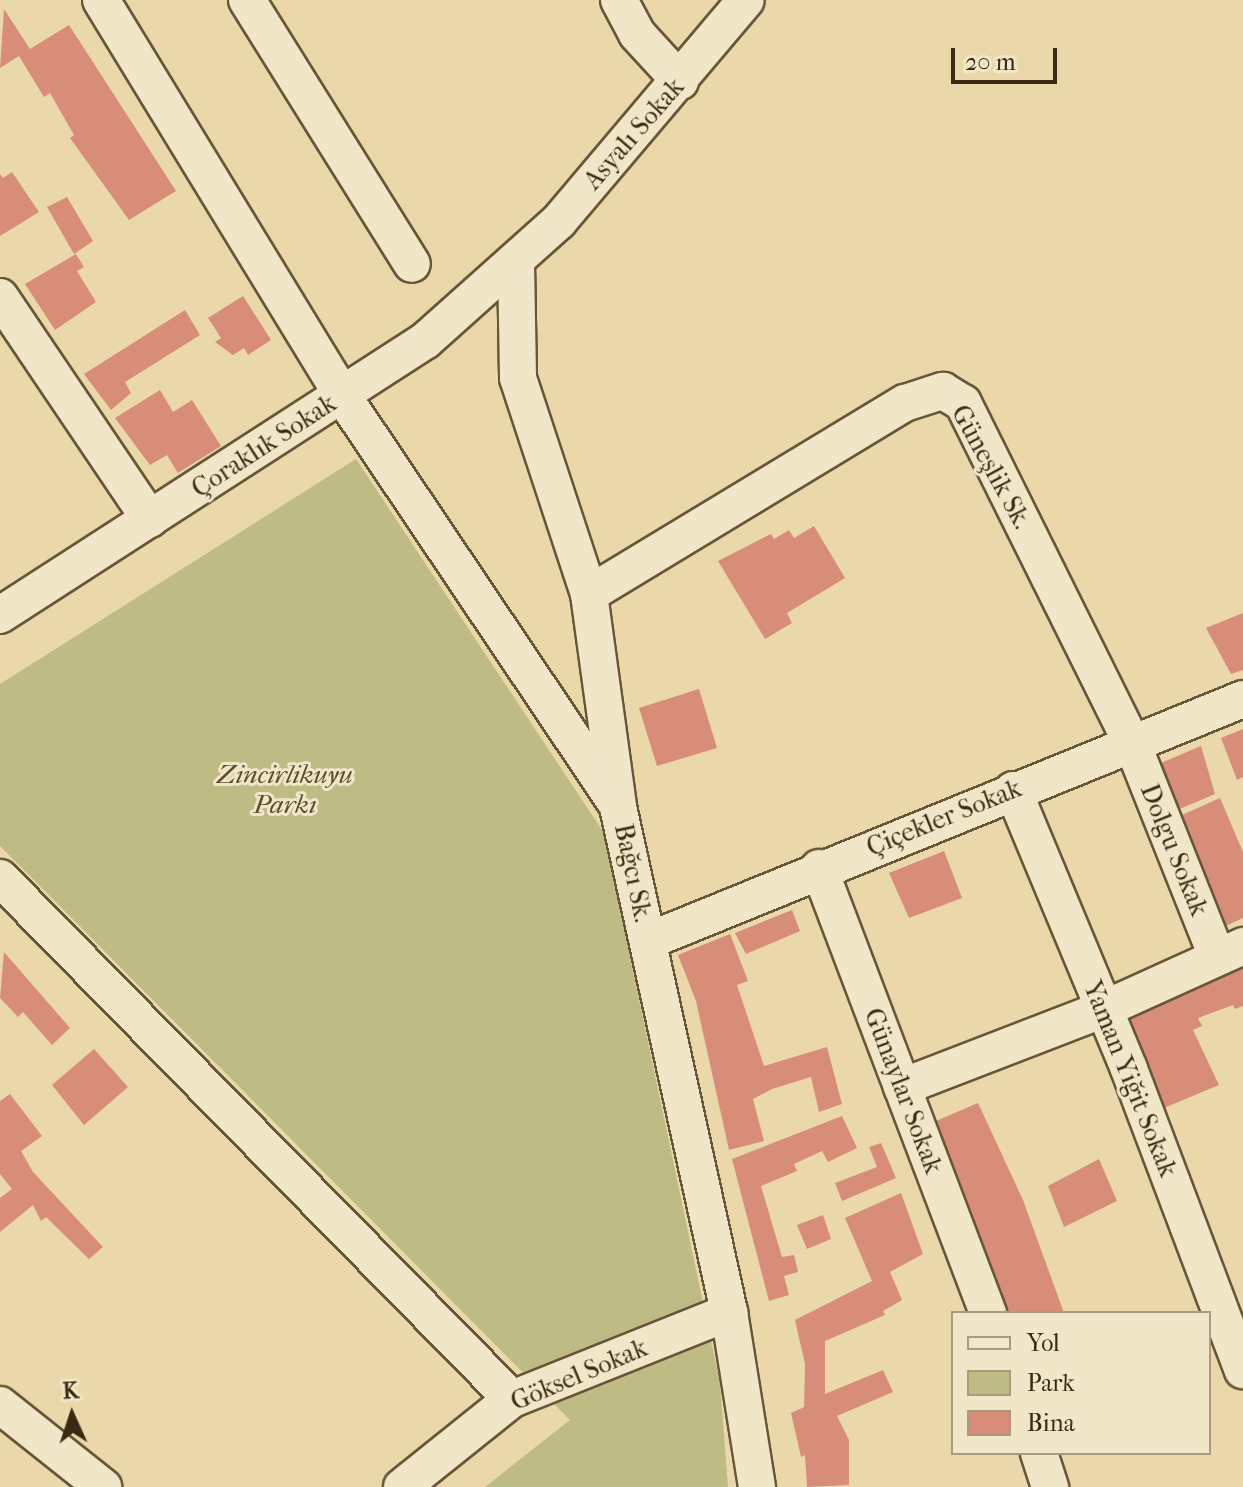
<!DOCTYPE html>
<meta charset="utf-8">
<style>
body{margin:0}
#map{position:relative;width:1243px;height:1487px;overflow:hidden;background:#ead8aa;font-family:"IM FELL French Canon",serif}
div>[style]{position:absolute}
.green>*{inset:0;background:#bebc84}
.building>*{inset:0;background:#d78d78}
.roads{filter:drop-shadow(2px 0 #675638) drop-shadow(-2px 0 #675638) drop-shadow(0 2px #675638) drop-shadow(0 -2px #675638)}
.minor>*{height:36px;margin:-18px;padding:0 18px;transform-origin:18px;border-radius:18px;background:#f1e6c8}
span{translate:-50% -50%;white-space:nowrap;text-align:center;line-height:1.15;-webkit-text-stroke:6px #f1e6c8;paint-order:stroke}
.street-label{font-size:26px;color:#3b2a12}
.park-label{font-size:26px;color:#5c4e2e;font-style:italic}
.legend{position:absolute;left:951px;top:1311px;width:260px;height:144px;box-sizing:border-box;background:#f1e6c8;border:2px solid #a89b7f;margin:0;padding:10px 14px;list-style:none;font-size:24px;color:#3b2a12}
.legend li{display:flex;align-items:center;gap:16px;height:40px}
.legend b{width:40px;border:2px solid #a89b7f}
.north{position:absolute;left:32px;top:1375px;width:80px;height:80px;-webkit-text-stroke:6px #f1e6c8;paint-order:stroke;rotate:357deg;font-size:22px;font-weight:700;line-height:32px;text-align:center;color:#3b2a12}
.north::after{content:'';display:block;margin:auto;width:28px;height:36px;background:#3b2a12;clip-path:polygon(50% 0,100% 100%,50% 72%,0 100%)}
.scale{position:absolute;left:951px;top:48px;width:106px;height:36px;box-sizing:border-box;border:4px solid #3b2a12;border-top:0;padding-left:10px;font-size:24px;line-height:28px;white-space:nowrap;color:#3b2a12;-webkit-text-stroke:6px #f1e6c8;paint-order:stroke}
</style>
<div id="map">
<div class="green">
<i style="clip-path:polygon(356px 459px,604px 833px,720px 1383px,728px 1487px,485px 1487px,570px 1420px,0 846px,0 684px)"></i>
</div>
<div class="building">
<i style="clip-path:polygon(4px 9px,30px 49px,69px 25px,176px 191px,129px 220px,70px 138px,74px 135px,50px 93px,44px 97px,19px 56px,0 68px)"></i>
<i style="clip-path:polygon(12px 172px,39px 212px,0 236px,0 174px,3px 178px)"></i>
<i style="clip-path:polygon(67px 197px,93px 241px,74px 254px,47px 207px)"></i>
<i style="clip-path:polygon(76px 254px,84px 267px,77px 271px,96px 302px,55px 330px,25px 284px)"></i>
<i style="clip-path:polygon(243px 296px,271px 340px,248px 355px,244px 348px,233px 355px,215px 342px,221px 338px,208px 318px)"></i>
<i style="clip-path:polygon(185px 310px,200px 335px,125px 382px,131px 393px,111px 410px,84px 374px)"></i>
<i style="clip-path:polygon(160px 390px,173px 412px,192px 400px,221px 446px,178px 473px,167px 455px,150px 465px,115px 418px)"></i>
<i style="clip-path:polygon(814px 526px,845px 578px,787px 613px,792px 623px,765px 639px,718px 561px,771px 534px,774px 539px,789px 530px,794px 538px)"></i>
<i style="clip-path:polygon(1243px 613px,1243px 670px,1231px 674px,1206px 628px)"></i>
<i style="clip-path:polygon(699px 689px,717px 748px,657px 766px,639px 708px)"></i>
<i style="clip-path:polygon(1243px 729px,1243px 777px,1237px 780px,1221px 738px)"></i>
<i style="clip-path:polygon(1201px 746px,1215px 794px,1168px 814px,1149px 768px)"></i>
<i style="clip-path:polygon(1220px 798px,1243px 852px,1243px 918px,1215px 931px,1171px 820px)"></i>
<i style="clip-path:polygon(944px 851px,962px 898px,909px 918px,889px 873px)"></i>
<i style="clip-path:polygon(792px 910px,800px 931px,746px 954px,735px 933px)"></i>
<i style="clip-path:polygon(730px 934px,748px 981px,737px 985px,764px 1066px,827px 1047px,842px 1104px,819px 1112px,811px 1077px,772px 1089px,753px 1099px,764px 1141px,729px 1150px,696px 1001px,678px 955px)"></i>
<i style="clip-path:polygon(4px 952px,70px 1028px,52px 1045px,23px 1012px,18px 1017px,0 998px)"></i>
<i style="clip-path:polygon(1243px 960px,1243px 1006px,1235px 1009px,1233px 1005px,1198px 1018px,1202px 1026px,1193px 1030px,1219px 1085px,1159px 1110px,1120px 1010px)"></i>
<i style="clip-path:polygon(94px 1049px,128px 1087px,84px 1125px,52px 1085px)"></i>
<i style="clip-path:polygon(10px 1094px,42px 1136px,21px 1151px,33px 1172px,103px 1247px,89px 1259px,46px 1217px,41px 1221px,33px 1205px,0 1232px,0 1198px,12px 1189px,0 1174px,0 1101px)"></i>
<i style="clip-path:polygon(978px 1103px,1023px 1200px,1064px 1313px,993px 1313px,929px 1124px)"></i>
<i style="clip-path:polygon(842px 1116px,857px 1148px,828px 1162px,822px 1151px,794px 1164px,797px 1171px,761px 1186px,782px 1257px,794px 1255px,798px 1272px,784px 1276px,789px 1295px,769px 1301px,732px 1159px)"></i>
<i style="clip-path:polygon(881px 1143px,896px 1178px,842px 1201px,835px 1183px,877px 1167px,869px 1147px)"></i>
<i style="clip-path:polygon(1099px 1159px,1117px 1201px,1064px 1227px,1048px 1186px)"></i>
<i style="clip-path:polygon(901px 1193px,923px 1254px,890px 1272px,902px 1300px,883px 1311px,885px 1315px,825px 1341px,825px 1394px,883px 1370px,893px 1392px,837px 1416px,849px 1440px,849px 1485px,807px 1487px,805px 1455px,801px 1457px,791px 1413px,804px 1407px,805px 1364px,795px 1320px,872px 1281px,845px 1218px)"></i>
<i style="clip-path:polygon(823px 1215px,831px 1239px,807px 1249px,797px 1225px)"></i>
</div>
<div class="roads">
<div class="minor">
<i style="left:101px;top:0;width:463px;rotate:58.6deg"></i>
<i style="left:342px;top:395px;width:486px;rotate:56.1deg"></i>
<i style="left:247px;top:0;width:311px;rotate:58deg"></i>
<i style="left:619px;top:0;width:38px;rotate:62deg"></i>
<i style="left:637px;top:34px;width:64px;rotate:47.5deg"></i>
<i style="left:516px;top:262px;width:116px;rotate:89deg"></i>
<i style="left:518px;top:378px;width:227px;rotate:71.8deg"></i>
<i style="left:589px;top:594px;width:215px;rotate:82.2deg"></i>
<i style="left:618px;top:807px;width:517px;rotate:77.6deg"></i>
<i style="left:729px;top:1312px;width:177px;rotate:80.9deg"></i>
<i style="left:0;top:297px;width:268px;rotate:56deg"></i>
<i style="left:589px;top:594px;width:369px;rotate:-31.2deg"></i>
<i style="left:905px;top:403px;width:40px;rotate:-18deg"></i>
<i style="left:943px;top:391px;width:23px;rotate:31deg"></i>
<i style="left:963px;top:403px;width:380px;rotate:63.6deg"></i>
<i style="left:1132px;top:743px;width:230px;rotate:68.3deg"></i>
<i style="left:0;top:615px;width:507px;rotate:-32.84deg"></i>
<i style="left:426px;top:340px;width:178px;rotate:-41.8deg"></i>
<i style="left:559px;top:221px;width:289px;rotate:-49.8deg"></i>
<i style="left:1013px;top:790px;width:302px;rotate:67.4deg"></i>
<i style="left:1129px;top:1069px;width:322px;rotate:69.3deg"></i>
<i style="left:819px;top:868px;width:476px;rotate:69.2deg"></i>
<i style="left:0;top:878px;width:730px;rotate:45.5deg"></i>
<i style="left:648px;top:941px;width:642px;rotate:-22.13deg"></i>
<i style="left:902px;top:1087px;width:214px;rotate:-21.1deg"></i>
<i style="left:1102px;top:1010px;width:155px;rotate:-24.4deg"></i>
<i style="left:0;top:1405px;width:132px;rotate:38.5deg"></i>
<i style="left:1039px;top:1453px;width:36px;rotate:72deg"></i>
<i style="left:402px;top:1487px;width:141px;rotate:-38.7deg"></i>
<i style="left:512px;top:1399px;width:234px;rotate:-21.8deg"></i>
</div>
</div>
<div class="street-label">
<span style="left:634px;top:134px;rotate:-49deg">Asyalı Sokak</span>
<span style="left:264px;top:446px;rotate:-33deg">Çoraklık Sokak</span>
<span style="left:991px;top:467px;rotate:61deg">Güneşlik Sk.</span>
<span style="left:944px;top:818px;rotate:-22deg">Çiçekler Sokak</span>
<span style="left:1174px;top:850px;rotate:68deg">Dolgu Sokak</span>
<span style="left:633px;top:873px;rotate:78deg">Bağcı Sk.</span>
<span style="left:1130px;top:1079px;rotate:68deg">Yaman Yiğit Sokak</span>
<span style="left:903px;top:1091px;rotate:69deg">Günaylar Sokak</span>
<span style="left:579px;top:1375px;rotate:-23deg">Göksel Sokak</span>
</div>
<div class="park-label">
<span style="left:285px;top:790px">Zincirlikuyu<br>Parkı</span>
</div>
<ul class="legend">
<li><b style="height:10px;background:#f1e6c8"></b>Yol</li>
<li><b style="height:22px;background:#bebc84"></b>Park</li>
<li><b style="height:22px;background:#d78d78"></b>Bina</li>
</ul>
<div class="north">K</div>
<div class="scale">20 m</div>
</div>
